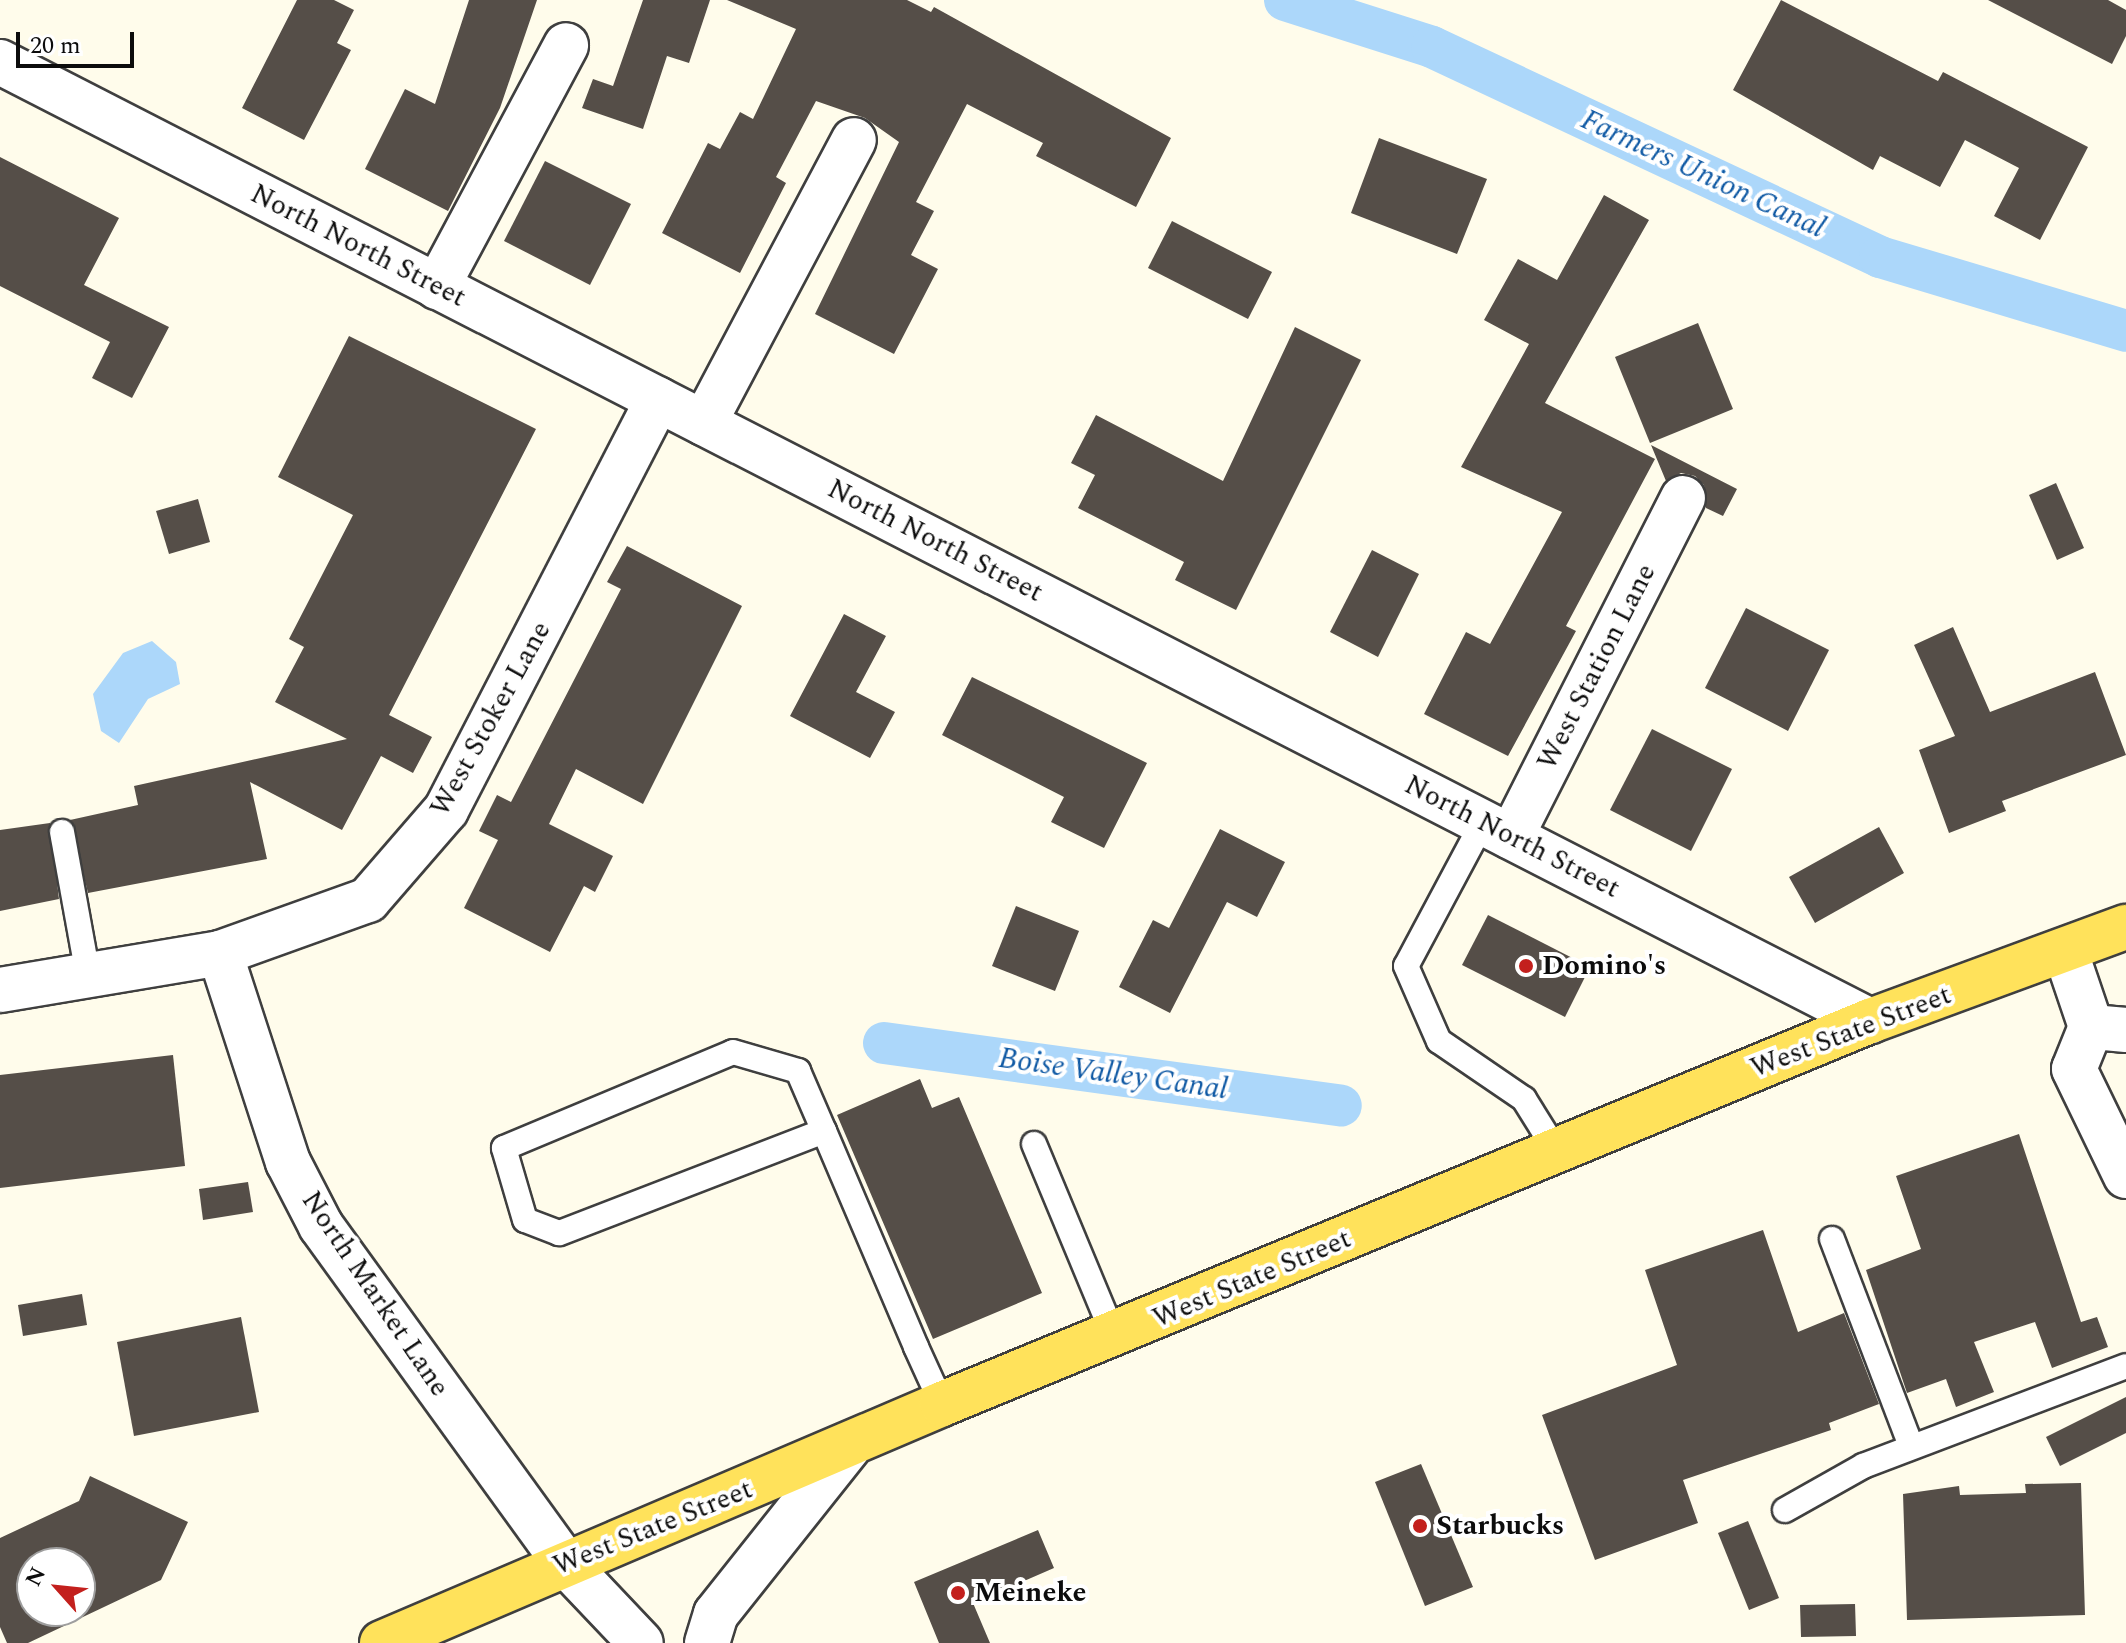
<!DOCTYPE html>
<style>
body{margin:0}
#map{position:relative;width:2126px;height:1643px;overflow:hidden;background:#fffceb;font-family:Spectral,serif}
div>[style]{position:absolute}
.water>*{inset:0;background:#acd7fa}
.canal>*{height:42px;margin:-21px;padding:0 21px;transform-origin:21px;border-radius:21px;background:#acd7fa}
.building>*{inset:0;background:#554e48}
.roads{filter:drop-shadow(2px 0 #3f3f3f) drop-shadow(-2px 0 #3f3f3f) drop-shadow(0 2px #3f3f3f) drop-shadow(0 -2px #3f3f3f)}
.lane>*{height:24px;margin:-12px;padding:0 12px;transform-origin:12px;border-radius:12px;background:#fff}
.street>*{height:44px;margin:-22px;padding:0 22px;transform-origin:22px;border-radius:22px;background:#fff}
.primary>*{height:44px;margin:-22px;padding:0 22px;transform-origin:22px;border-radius:22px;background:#ffe25b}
.dots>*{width:22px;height:22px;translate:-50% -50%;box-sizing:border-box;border:4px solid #fff;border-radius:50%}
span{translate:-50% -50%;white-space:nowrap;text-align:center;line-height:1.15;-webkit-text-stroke:8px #fff;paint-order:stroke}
.street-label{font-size:28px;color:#0c0c0c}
.poi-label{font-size:28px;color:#0c0c0c;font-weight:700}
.left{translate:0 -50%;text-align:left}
.water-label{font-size:30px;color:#0f59a4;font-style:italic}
.north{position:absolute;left:16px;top:1547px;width:80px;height:80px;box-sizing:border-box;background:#fff;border:2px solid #9e9e9e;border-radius:50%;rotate:297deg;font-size:22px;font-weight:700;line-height:32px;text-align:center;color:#0c0c0c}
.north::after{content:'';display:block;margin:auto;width:28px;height:36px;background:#c3201d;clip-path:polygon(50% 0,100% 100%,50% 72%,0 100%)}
.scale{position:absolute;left:16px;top:32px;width:118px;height:36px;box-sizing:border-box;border:4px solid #0c0c0c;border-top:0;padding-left:10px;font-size:24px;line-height:28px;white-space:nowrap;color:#0c0c0c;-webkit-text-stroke:6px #fff;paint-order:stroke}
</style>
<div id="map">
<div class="water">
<i style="clip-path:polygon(152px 641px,176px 662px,180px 684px,148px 699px,119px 743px,101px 731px,93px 694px,123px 653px)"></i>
</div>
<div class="canal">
<i style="left:1285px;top:0;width:154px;rotate:17.7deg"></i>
<i style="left:1432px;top:47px;width:495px;rotate:25.1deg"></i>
<i style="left:1880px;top:257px;width:257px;rotate:16.7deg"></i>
<i style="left:884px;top:1043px;width:461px;rotate:7.8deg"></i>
</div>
<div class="building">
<i style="clip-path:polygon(297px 0,334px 0,354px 10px,337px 43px,351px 50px,304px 140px,242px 108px)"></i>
<i style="clip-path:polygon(469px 0,537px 0,500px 108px,448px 211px,365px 169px,405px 89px,435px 104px)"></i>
<i style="clip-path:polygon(643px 0,710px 0,689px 63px,667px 56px,643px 129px,582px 108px,593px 79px,613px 86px)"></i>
<i style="clip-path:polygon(727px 0,907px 0,931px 12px,934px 7px,1171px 138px,1136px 207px,1036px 156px,1043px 143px,967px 104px,916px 202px,934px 211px,911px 255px,938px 269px,894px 354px,815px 314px,899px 142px,865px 118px,816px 101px,776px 177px,786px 183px,740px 273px,662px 233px,708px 143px,720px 149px,740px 112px,753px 119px,796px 29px)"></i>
<i style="clip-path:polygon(1781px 0,1938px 81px,1943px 72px,2088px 147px,2040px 240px,1994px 216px,2019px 168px,1965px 140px,1940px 187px,1880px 156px,1873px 170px,1733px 90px)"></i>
<i style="clip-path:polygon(1988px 0,2108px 0,2126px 10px,2126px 36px,2112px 64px)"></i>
<i style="clip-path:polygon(1379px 138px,1487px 179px,1457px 254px,1351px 213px)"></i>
<i style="clip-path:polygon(0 157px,119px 218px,84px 285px,169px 327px,132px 398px,92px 378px,110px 342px,0 286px)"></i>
<i style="clip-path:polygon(545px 161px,631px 204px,590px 285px,504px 241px)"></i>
<i style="clip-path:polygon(1604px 195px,1649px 220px,1545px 403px,1655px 459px,1566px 626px,1576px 631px,1508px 756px,1424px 714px,1466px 632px,1490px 644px,1562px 512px,1461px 467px,1529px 344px,1484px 320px,1518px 259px,1557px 280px)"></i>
<i style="clip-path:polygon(1172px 221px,1272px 272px,1248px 319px,1148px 268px)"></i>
<i style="clip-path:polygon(1698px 323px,1733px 409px,1650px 443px,1615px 357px)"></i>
<i style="clip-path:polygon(1295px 327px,1361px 360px,1236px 610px,1175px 580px,1184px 562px,1078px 508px,1095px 475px,1071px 463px,1096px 415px,1223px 481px)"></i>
<i style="clip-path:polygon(349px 336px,536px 429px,389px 715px,432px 737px,413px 773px,381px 756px,342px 830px,250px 782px,267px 859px,88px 893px,70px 820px,138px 805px,134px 786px,347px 739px,275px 702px,304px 647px,289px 639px,353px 515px,278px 477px)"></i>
<i style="clip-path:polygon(1651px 445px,1737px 489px,1723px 516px,1706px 508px,1704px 485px,1695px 476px,1681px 473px,1666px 481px)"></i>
<i style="clip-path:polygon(2056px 483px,2084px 548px,2057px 560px,2029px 495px)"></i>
<i style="clip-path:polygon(198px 499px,210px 542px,169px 554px,156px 511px)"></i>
<i style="clip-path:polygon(627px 546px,742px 606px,643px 804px,576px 769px,549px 824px,613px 856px,595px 892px,584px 886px,550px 952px,464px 908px,498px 840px,479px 831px,497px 795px,511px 802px,621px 589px,607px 582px)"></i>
<i style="clip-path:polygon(1372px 550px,1419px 574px,1378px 657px,1330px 632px)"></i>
<i style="clip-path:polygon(1746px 608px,1829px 650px,1788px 731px,1705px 688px)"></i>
<i style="clip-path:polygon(844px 614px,886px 636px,856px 692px,895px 712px,870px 758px,790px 716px)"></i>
<i style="clip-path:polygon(1953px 627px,1990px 712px,2095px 672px,2126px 755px,2002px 801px,2006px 811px,1949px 833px,1919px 750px,1955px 736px,1914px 645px)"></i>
<i style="clip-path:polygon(972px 677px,1147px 763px,1104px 848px,1051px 822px,1064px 797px,942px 735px)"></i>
<i style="clip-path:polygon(1652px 729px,1732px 769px,1691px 851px,1610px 810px)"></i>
<i style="clip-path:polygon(50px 823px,59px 899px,0 911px,0 830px)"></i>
<i style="clip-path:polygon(1879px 827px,1904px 873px,1815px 923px,1789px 877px)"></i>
<i style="clip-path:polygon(1220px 829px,1285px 862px,1257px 917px,1227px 902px,1170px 1013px,1119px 987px,1153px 920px,1169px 928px)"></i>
<i style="clip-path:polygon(1016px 906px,1079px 931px,1055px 991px,992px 966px)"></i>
<i style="clip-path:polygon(1488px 915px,1590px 967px,1565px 1017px,1462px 965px)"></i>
<i style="clip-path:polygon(173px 1055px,185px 1166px,0 1188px,0 1075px)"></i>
<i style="clip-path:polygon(920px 1079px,932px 1108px,959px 1097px,1042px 1293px,933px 1339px,837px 1115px)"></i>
<i style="clip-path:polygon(2019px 1134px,2081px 1322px,2097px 1317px,2108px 1347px,2052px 1368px,2035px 1322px,1974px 1342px,1994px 1392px,1956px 1407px,1946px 1379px,1907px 1393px,1866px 1270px,1921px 1249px,1896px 1176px)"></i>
<i style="clip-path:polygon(248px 1182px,253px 1212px,203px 1220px,199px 1189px)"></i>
<i style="clip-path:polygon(1763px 1230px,1798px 1332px,1844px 1313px,1879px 1404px,1829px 1423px,1831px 1430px,1683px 1480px,1698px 1523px,1595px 1560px,1542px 1415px,1677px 1365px,1645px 1270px)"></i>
<i style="clip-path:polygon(82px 1294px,87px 1325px,23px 1336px,18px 1305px)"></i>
<i style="clip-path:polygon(241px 1317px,259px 1412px,134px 1436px,117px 1342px)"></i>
<i style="clip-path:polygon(2126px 1397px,2126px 1433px,2060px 1466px,2046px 1437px)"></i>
<i style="clip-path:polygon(1421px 1464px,1473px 1587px,1425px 1606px,1375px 1482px)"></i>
<i style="clip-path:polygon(evenodd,90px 1476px,188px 1522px,161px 1580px,28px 1643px,7px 1643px,0 1627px,0 1538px,79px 1501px,90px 1476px,32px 1563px,80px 1563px,80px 1611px,32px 1611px,32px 1563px)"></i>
<i style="clip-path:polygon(2081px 1483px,2085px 1615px,1907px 1620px,1903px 1494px,1959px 1486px,1960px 1495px,2026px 1493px,2025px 1484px)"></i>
<i style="clip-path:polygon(1748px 1521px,1779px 1598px,1749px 1610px,1718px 1533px)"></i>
<i style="clip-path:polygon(1038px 1530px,1054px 1568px,973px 1603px,990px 1643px,939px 1643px,914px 1582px)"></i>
<i style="clip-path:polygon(1855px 1604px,1856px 1636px,1801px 1637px,1800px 1605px)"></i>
</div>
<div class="roads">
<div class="lane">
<i style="left:1483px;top:822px;width:163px;rotate:118.1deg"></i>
<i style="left:1406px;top:966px;width:82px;rotate:66.3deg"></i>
<i style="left:1439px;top:1041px;width:103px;rotate:34.3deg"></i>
<i style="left:1524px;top:1099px;width:62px;rotate:58.1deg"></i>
<i style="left:62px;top:832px;width:145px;rotate:79.7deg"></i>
<i style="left:824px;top:1131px;width:284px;rotate:158.9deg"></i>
<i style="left:559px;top:1233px;width:36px;rotate:-159deg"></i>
<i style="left:525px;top:1220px;width:75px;rotate:-106.3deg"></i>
<i style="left:504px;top:1148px;width:248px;rotate:-22.7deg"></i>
<i style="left:733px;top:1052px;width:68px;rotate:16.3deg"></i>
<i style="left:798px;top:1071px;width:65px;rotate:66.6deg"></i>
<i style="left:824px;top:1131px;width:235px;rotate:66.9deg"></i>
<i style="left:916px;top:1347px;width:63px;rotate:65.5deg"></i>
<i style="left:1034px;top:1144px;width:208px;rotate:67.4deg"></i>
<i style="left:1832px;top:1239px;width:222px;rotate:69.1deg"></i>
<i style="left:1785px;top:1510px;width:90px;rotate:-29.4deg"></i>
<i style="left:1863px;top:1466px;width:281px;rotate:-20.8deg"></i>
</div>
<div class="street">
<i style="left:0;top:62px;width:2102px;rotate:27.15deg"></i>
<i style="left:437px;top:287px;width:274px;rotate:-61.9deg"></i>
<i style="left:704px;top:423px;width:320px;rotate:-62.1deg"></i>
<i style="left:1511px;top:837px;width:380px;rotate:-63.1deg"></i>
<i style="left:2065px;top:950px;width:81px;rotate:71.3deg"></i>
<i style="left:220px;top:953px;width:220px;rotate:72deg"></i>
<i style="left:288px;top:1162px;width:72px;rotate:62.7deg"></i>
<i style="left:321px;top:1226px;width:416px;rotate:54.1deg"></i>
<i style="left:565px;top:1563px;width:110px;rotate:46.5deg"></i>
<i style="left:0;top:990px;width:223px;rotate:-9.5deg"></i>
<i style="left:220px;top:953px;width:157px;rotate:-19.7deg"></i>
<i style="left:368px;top:900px;width:119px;rotate:-49.1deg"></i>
<i style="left:446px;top:810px;width:462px;rotate:-62.7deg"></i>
<i style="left:2126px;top:1030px;width:35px;rotate:-175deg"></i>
<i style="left:2091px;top:1027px;width:45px;rotate:112deg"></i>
<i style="left:2074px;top:1069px;width:119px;rotate:64.1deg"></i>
<i style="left:707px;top:1643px;width:30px;rotate:-73deg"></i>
<i style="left:716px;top:1614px;width:213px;rotate:-51.5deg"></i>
</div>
<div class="primary">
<i style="left:382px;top:1643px;width:609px;rotate:-23.11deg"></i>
<i style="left:942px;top:1404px;width:1004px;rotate:-22.43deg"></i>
<i style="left:1870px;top:1021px;width:273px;rotate:-20.2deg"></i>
</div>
</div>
<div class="dots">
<i style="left:1526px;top:966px;background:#c3201d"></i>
<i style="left:1420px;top:1526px;background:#c3201d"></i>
<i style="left:958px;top:1593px;background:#c3201d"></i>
</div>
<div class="street-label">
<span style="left:358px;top:246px;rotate:27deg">North North Street</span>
<span style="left:935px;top:541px;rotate:27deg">North North Street</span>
<span style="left:1597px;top:667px;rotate:-63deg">West Station Lane</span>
<span style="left:491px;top:719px;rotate:-61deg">West Stoker Lane</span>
<span style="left:1512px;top:837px;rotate:27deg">North North Street</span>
<span style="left:1851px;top:1032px;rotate:-21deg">West State Street</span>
<span style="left:1252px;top:1279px;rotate:-23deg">West State Street</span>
<span style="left:375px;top:1294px;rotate:56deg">North Market Lane</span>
<span style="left:653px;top:1528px;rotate:-22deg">West State Street</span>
</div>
<div class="poi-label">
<span class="left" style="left:1542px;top:966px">Domino's</span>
<span class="left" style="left:1436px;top:1526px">Starbucks</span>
<span class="left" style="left:974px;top:1593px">Meineke</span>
</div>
<div class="water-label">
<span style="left:1703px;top:174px;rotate:25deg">Farmers Union Canal</span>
<span style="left:1113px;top:1074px;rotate:8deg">Boise Valley Canal</span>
</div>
<div class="north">N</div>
<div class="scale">20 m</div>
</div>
